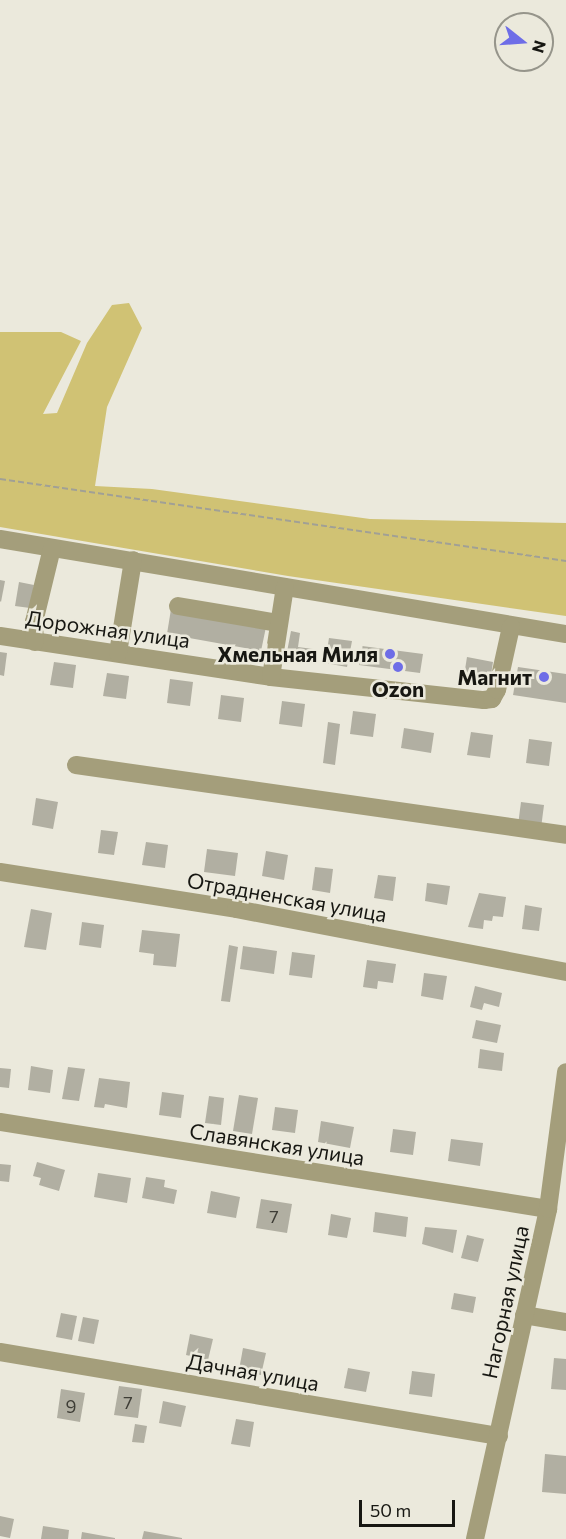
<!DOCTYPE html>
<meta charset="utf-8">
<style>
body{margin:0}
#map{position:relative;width:566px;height:1539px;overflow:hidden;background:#ebe9dc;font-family:Commissioner,sans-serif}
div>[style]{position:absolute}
.green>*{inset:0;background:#d0c274}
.building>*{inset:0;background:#b1afa2}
.path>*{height:2px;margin-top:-1px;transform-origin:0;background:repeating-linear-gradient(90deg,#a1a095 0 6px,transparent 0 9px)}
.minor>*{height:18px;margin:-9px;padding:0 9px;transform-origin:9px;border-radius:9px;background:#a49e7b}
.dots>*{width:16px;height:16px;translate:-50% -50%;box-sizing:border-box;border:3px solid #ebe9dc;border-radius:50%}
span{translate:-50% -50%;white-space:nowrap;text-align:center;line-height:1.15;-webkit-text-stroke:5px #ebe9dc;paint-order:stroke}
.number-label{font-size:18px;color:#3e3d36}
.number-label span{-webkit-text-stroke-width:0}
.street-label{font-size:21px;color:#171712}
.poi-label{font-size:21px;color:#171712;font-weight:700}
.right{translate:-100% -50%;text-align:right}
.north{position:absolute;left:494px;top:12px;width:60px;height:60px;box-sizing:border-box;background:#ebe9dc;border:2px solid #96958b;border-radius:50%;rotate:107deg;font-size:16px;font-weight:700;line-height:24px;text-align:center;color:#171712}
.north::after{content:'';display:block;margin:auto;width:21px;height:27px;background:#6e6de7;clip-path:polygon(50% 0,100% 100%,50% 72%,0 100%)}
.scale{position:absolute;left:359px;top:1500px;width:96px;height:27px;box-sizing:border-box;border:3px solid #171712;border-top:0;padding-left:8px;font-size:18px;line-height:21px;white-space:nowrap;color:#171712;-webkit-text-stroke:4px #ebe9dc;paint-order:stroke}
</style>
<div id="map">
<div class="green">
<i style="clip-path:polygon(129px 303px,142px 328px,107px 407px,95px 486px,152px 489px,370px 519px,566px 523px,566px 616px,288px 576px,0 527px,0 332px,61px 332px,81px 341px,43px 414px,57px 413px,87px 343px,112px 305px)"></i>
</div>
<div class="building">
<i style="clip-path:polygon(0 580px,5px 581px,1px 602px,0 601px)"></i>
<i style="clip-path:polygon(19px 582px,34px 585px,30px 608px,15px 606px)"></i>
<i style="clip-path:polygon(171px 609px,266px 627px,261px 651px,167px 634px)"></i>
<i style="clip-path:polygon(291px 631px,300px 633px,298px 647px,313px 649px,311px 661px,286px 657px)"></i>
<i style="clip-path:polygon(329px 638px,352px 641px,347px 667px,325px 663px)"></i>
<i style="clip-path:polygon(362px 646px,423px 654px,420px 673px,359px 665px)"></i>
<i style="clip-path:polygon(0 652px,7px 653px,4px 676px,0 675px)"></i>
<i style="clip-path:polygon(467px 657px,493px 662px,489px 687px,463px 682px)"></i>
<i style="clip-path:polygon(54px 662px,76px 665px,73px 688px,50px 685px)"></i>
<i style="clip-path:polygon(518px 667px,566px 674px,566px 703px,513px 695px)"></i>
<i style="clip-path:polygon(107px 673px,129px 676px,126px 699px,103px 696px)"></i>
<i style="clip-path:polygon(170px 679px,193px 682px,190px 706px,167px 703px)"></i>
<i style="clip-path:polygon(221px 695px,244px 698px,241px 722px,218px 719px)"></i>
<i style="clip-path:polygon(282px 701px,305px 704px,302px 727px,279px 724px)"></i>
<i style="clip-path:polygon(353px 711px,376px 714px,373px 737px,350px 734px)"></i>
<i style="clip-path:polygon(328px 722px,340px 724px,335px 765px,323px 763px)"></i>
<i style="clip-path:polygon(404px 728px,434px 733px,431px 753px,401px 748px)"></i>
<i style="clip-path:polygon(471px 732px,493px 735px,490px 758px,467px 755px)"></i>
<i style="clip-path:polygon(529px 739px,552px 742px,549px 766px,526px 763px)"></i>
<i style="clip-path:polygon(36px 798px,58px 802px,53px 829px,32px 825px)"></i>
<i style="clip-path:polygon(521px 802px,544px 805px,541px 828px,518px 825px)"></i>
<i style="clip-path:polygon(101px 830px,118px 832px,114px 855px,98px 853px)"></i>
<i style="clip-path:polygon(146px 842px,168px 845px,165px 868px,142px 865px)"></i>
<i style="clip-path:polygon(207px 849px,238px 853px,235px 876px,204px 872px)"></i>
<i style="clip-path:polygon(266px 851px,288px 855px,284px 880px,262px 876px)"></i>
<i style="clip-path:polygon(315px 867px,333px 869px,330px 893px,312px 890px)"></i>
<i style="clip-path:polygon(378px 875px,396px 877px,393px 901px,374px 898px)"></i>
<i style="clip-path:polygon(427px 883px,450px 886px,447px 905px,425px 901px)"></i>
<i style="clip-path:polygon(479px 893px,506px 897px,503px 917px,493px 916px,492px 921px,484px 920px,483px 929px,468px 927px)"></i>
<i style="clip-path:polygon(525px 905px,542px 908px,539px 931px,522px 929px)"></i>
<i style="clip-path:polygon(31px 909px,52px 913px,46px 950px,24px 947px)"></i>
<i style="clip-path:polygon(82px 922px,104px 925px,101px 948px,79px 945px)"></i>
<i style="clip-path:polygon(142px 930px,180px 934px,176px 967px,153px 965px,154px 954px,139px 952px)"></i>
<i style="clip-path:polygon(229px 945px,238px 947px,230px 1002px,221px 1001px)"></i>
<i style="clip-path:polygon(243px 946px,277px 951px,274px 974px,240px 969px)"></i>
<i style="clip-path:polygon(292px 952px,315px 955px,312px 978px,289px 975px)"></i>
<i style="clip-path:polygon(367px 960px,396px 964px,393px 983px,378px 981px,377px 989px,363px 987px)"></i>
<i style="clip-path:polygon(424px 973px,447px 976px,443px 1000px,421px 996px)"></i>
<i style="clip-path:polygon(475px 986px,502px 993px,499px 1007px,484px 1003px,482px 1010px,470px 1007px)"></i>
<i style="clip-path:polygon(476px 1020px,501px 1025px,497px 1043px,472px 1038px)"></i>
<i style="clip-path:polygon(480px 1049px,504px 1053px,502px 1071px,478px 1068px)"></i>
<i style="clip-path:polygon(31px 1066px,53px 1070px,50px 1093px,28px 1090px)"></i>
<i style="clip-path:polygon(68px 1067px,85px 1069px,79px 1101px,62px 1099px)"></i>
<i style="clip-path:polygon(0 1068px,11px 1069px,9px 1088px,0 1087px)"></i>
<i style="clip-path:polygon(99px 1078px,130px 1082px,127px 1108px,105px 1104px,104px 1108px,94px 1107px)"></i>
<i style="clip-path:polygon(162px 1092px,184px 1095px,181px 1118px,159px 1115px)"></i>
<i style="clip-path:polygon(239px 1095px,258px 1098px,252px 1134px,233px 1131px)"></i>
<i style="clip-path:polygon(209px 1096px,224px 1098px,221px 1125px,205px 1123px)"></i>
<i style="clip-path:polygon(275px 1107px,298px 1110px,295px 1133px,272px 1130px)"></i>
<i style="clip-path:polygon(321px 1121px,354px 1127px,350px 1148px,318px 1142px)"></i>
<i style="clip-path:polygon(393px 1129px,416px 1132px,413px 1155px,390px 1152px)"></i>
<i style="clip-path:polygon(451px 1139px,483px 1143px,480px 1166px,448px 1161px)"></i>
<i style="clip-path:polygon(37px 1162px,65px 1170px,59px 1191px,39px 1185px,41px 1178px,33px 1176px)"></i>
<i style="clip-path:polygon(0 1164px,11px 1165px,9px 1182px,0 1181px)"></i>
<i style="clip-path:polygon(98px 1173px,131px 1178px,127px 1203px,94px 1197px)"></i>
<i style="clip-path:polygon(146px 1177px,165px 1180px,164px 1187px,177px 1190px,174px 1204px,142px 1198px)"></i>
<i style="clip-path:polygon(211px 1191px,240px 1197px,236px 1218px,207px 1213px)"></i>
<i style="clip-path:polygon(261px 1199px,292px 1204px,287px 1233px,256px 1228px)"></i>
<i style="clip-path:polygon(375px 1212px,408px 1217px,406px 1237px,373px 1232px)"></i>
<i style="clip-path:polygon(331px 1214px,351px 1218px,347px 1238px,328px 1235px)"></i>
<i style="clip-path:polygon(425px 1227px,457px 1230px,453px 1253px,422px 1244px)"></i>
<i style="clip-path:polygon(467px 1235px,484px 1239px,478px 1262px,461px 1258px)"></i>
<i style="clip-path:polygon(454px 1293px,476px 1297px,473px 1313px,451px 1309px)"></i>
<i style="clip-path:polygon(61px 1313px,77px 1316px,72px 1340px,56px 1337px)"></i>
<i style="clip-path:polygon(83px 1317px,99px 1320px,94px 1344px,78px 1341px)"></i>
<i style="clip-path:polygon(190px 1334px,213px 1339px,208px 1360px,186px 1355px)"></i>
<i style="clip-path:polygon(243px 1348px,266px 1353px,261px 1375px,239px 1370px)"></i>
<i style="clip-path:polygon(554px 1358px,566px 1359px,566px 1390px,551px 1389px)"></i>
<i style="clip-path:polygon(348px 1368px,370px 1372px,366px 1392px,344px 1388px)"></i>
<i style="clip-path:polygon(412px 1371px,435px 1374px,432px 1397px,409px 1394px)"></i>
<i style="clip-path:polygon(119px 1386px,142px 1389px,138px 1418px,114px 1415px)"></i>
<i style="clip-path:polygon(61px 1389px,85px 1393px,80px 1422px,57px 1418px)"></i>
<i style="clip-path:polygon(163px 1401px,186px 1406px,181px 1427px,159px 1423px)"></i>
<i style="clip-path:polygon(236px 1419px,254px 1422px,250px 1447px,231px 1444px)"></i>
<i style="clip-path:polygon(135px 1424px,147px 1426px,144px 1443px,132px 1442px)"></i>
<i style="clip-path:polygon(545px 1454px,566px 1456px,566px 1494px,542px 1492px)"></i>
<i style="clip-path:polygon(0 1516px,14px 1519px,10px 1538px,0 1536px)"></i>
<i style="clip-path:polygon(43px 1526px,69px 1530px,68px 1539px,41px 1539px)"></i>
<i style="clip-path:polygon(144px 1531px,182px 1538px,182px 1539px,142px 1539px)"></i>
<i style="clip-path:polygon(82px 1532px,115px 1538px,115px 1539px,81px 1539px)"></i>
</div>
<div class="path">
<i style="left:0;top:479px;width:572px;rotate:8.24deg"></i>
</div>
<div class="minor">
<i style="left:0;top:539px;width:574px;rotate:9.53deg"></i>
<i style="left:178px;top:606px;width:102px;rotate:9.6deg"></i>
<i style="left:0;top:636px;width:274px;rotate:8.6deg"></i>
<i style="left:271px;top:677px;width:214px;rotate:6.2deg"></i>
<i style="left:484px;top:700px;width:8px;rotate:-7deg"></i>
<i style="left:492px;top:699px;width:10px;rotate:-61deg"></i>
<i style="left:497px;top:690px;width:65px;rotate:-77.5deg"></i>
<i style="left:35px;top:642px;width:20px;rotate:-93deg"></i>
<i style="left:34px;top:622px;width:76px;rotate:-76.3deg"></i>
<i style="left:118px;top:653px;width:94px;rotate:-80.8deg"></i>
<i style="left:271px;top:677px;width:91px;rotate:-81.2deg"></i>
<i style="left:76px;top:765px;width:495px;rotate:8.1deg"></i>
<i style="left:0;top:872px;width:239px;rotate:8.9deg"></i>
<i style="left:236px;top:909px;width:336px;rotate:10.8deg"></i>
<i style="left:0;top:1122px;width:555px;rotate:9.02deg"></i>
<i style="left:524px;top:1315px;width:43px;rotate:9.5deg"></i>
<i style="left:0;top:1352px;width:506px;rotate:9.56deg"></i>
<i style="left:475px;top:1539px;width:338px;rotate:-77.5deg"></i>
<i style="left:548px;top:1209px;width:138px;rotate:-82.5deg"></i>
</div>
<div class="dots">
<i style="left:390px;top:654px;background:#6e6de7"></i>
<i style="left:398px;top:667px;background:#6e6de7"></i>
<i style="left:544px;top:677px;background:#6e6de7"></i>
</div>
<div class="number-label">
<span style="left:274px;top:1216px">7</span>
<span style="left:128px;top:1402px">7</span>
<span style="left:71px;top:1406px">9</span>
</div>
<div class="street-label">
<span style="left:108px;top:629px;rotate:8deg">Дорожная улица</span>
<span style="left:287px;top:897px;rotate:10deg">Отрадненская улица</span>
<span style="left:277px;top:1144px;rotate:9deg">Славянская улица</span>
<span style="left:505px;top:1302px;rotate:-78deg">Нагорная улица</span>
<span style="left:253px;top:1372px;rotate:10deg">Дачная улица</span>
</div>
<div class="poi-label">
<span class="right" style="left:378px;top:654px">Хмельная Миля</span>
<span class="right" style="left:532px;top:677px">Магнит</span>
<span style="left:398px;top:689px">Ozon</span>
</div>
<div class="north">N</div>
<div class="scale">50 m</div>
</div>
